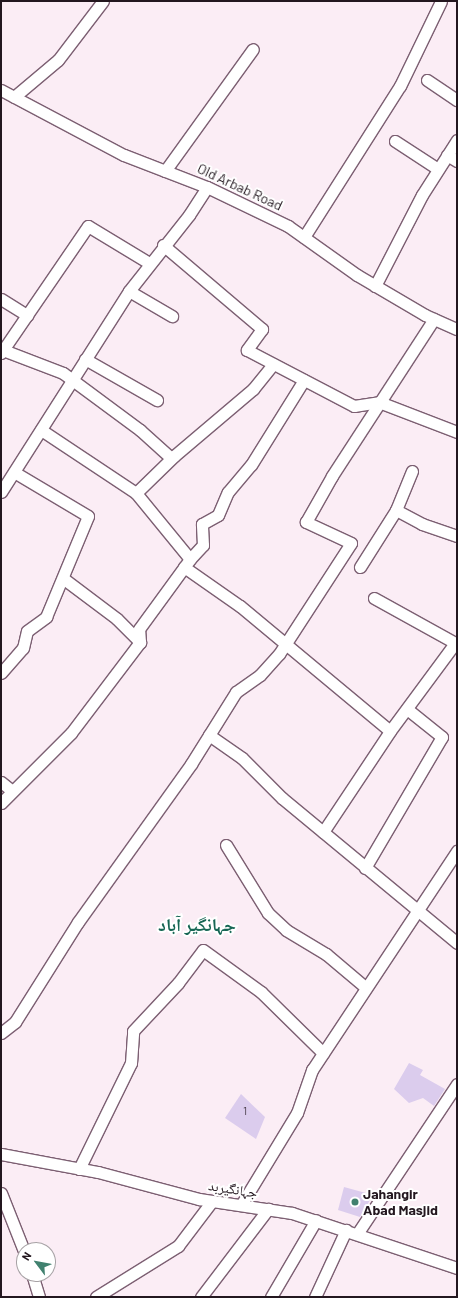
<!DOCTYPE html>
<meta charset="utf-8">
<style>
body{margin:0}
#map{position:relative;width:458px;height:1298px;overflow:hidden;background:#fbedf5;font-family:Barlow,"Noto Naskh Arabic",sans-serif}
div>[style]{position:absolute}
.building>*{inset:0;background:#dbcced}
.roads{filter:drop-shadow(1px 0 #7c5f72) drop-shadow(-1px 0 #7c5f72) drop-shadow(0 1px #7c5f72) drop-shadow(0 -1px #7c5f72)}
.minor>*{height:11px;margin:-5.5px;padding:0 5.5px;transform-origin:5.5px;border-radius:5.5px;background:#fff}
.dots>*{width:11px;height:11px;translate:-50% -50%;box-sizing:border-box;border:2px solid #fff;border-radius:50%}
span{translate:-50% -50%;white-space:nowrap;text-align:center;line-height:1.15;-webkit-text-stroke:4px #fff;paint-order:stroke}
.number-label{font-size:12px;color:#514452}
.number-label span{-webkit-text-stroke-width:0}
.street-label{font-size:14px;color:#23171f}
.poi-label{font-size:14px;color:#23171f;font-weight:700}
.left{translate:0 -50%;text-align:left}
.district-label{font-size:18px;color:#166654;font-weight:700}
.frame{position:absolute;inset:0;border:2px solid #23171f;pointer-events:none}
.north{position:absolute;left:16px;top:1242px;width:40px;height:40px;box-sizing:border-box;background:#fff;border:1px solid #a7a2a5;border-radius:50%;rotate:302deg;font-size:11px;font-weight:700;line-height:16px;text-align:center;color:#23171f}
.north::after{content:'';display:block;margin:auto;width:14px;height:18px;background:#41816f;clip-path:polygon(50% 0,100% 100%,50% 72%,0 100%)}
</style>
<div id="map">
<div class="building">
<i style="clip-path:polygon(409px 1063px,423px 1070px,420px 1075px,445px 1089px,434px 1106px,423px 1098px,409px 1103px,394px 1089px)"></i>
<i style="clip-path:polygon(241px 1094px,265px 1117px,256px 1139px,225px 1118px)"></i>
<i style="clip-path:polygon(344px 1187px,373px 1195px,360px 1217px,338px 1210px)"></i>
</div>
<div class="roads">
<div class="minor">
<i style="left:427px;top:80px;width:36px;rotate:34deg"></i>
<i style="left:1px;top:90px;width:139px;rotate:27.9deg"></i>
<i style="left:124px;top:155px;width:89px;rotate:21.1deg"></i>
<i style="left:207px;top:187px;width:90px;rotate:25.7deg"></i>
<i style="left:288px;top:226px;width:85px;rotate:35.4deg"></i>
<i style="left:357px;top:275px;width:79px;rotate:30.5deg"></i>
<i style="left:425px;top:315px;width:35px;rotate:24deg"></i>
<i style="left:14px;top:97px;width:57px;rotate:-40.1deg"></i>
<i style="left:58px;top:60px;width:74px;rotate:-52.7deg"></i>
<i style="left:395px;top:141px;width:51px;rotate:33.1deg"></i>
<i style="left:447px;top:155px;width:12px;rotate:31deg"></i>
<i style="left:165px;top:171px;width:150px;rotate:-54.2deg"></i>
<i style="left:304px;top:237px;width:179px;rotate:-57.6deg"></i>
<i style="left:400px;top:86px;width:94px;rotate:-64.2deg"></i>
<i style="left:163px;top:245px;width:130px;rotate:40.3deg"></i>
<i style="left:262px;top:329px;width:26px;rotate:126deg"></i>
<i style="left:247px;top:350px;width:121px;rotate:27.6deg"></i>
<i style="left:354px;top:406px;width:25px;rotate:-9deg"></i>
<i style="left:379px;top:402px;width:84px;rotate:21deg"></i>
<i style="left:375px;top:286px;width:102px;rotate:-62.7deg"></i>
<i style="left:422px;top:195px;width:65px;rotate:-57.5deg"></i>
<i style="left:129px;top:291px;width:50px;rotate:30.2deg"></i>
<i style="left:1px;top:299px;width:31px;rotate:32deg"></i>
<i style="left:3px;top:350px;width:64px;rotate:21deg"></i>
<i style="left:63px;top:373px;width:96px;rotate:36.5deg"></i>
<i style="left:140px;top:430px;width:42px;rotate:42.1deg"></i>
<i style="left:1px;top:353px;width:154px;rotate:-55.6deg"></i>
<i style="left:88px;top:226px;width:71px;rotate:31.2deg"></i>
<i style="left:85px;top:359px;width:83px;rotate:29.7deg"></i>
<i style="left:1px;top:492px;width:238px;rotate:-57.5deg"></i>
<i style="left:129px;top:291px;width:97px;rotate:-51.7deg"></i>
<i style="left:189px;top:215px;width:33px;rotate:-57deg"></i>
<i style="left:136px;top:493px;width:53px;rotate:-44.2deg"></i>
<i style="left:174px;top:456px;width:104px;rotate:-40.3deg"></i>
<i style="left:253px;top:389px;width:32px;rotate:-51deg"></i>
<i style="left:396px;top:510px;width:30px;rotate:28deg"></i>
<i style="left:422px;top:524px;width:37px;rotate:19deg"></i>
<i style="left:190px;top:559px;width:19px;rotate:-47deg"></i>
<i style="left:203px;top:545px;width:21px;rotate:-93deg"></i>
<i style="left:202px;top:524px;width:18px;rotate:-29deg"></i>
<i style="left:218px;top:515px;width:25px;rotate:-67deg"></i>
<i style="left:228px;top:492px;width:35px;rotate:-50deg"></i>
<i style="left:251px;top:465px;width:100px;rotate:-58.1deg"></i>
<i style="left:184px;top:567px;width:68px;rotate:34.9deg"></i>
<i style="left:240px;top:606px;width:195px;rotate:39.8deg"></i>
<i style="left:360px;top:567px;width:67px;rotate:-57.7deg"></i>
<i style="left:396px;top:510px;width:42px;rotate:-67.7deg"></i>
<i style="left:64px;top:579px;width:66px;rotate:37deg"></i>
<i style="left:117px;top:619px;width:33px;rotate:45deg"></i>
<i style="left:374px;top:598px;width:95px;rotate:29deg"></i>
<i style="left:1px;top:673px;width:33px;rotate:-49deg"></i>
<i style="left:23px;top:648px;width:17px;rotate:-77deg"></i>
<i style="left:27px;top:631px;width:24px;rotate:-36deg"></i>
<i style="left:46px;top:617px;width:109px;rotate:-67.4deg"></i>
<i style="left:88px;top:516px;width:86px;rotate:-149.3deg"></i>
<i style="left:209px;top:735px;width:40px;rotate:34.9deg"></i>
<i style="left:242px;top:758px;width:57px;rotate:45deg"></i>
<i style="left:282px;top:798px;width:227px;rotate:39.6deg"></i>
<i style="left:1px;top:782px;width:14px;rotate:39deg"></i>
<i style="left:1px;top:803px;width:99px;rotate:-45deg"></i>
<i style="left:71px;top:733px;width:114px;rotate:-52.8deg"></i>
<i style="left:140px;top:642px;width:13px;rotate:-94deg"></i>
<i style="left:139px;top:629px;width:87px;rotate:-53.9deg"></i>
<i style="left:190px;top:559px;width:85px;rotate:-129.3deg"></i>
<i style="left:136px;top:493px;width:114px;rotate:-146.4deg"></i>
<i style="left:323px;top:832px;width:121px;rotate:-56.4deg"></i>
<i style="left:390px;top:731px;width:109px;rotate:-53.5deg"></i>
<i style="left:226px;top:845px;width:80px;rotate:58.3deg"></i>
<i style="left:268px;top:913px;width:25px;rotate:43deg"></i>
<i style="left:286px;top:930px;width:47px;rotate:31deg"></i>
<i style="left:326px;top:954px;width:51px;rotate:40.2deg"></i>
<i style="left:365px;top:868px;width:152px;rotate:-59.6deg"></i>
<i style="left:442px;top:737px;width:45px;rotate:-141.3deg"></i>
<i style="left:1px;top:1033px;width:18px;rotate:-38deg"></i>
<i style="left:15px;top:1022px;width:118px;rotate:-57.8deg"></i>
<i style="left:78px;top:922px;width:194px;rotate:-54.4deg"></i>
<i style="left:191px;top:764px;width:85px;rotate:-58deg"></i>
<i style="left:236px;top:692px;width:29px;rotate:-35deg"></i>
<i style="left:260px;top:675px;width:28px;rotate:-48deg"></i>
<i style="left:279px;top:654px;width:132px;rotate:-57deg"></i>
<i style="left:351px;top:543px;width:50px;rotate:-155deg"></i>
<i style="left:306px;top:522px;width:53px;rotate:-60.5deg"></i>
<i style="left:332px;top:476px;width:187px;rotate:-57deg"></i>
<i style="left:1px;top:1154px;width:99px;rotate:10.5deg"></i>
<i style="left:98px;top:1172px;width:105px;rotate:15deg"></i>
<i style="left:199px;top:1199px;width:94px;rotate:8.6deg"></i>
<i style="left:292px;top:1213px;width:174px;rotate:18.4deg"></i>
<i style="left:79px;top:1169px;width:118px;rotate:-63.9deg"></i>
<i style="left:131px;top:1063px;width:32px;rotate:-86deg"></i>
<i style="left:133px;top:1031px;width:66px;rotate:-46.8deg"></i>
<i style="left:178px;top:983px;width:41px;rotate:-52.9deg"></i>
<i style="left:203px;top:950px;width:72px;rotate:35.9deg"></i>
<i style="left:261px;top:992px;width:87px;rotate:44.5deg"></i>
<i style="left:1px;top:1193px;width:62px;rotate:68.4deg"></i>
<i style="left:241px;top:1205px;width:108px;rotate:-58.7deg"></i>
<i style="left:297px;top:1113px;width:46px;rotate:-70.8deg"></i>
<i style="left:312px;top:1070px;width:263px;rotate:-56.5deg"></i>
<i style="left:357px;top:1234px;width:180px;rotate:-56.3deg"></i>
<i style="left:32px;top:1274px;width:24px;rotate:73deg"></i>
<i style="left:96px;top:1297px;width:97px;rotate:-31.9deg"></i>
<i style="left:178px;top:1246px;width:56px;rotate:-52.9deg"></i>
<i style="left:201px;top:1297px;width:111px;rotate:-52.7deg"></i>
<i style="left:271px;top:1297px;width:89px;rotate:-59.7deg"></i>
<i style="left:315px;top:1297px;width:74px;rotate:-65.2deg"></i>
</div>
</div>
<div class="dots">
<i style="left:355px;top:1202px;background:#41816f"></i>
</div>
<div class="number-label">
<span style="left:245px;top:1111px">1</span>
</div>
<div class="street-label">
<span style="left:240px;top:187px;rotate:25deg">Old Arbab Road</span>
<span style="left:233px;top:1189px;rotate:9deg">جہانگیربد</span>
</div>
<div class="poi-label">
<span class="left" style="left:363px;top:1202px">Jahangir<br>Abad Masjid</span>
</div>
<div class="district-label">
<span style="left:197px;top:924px">جہانگیر آباد</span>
</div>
<div class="frame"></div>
<div class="north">N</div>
</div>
